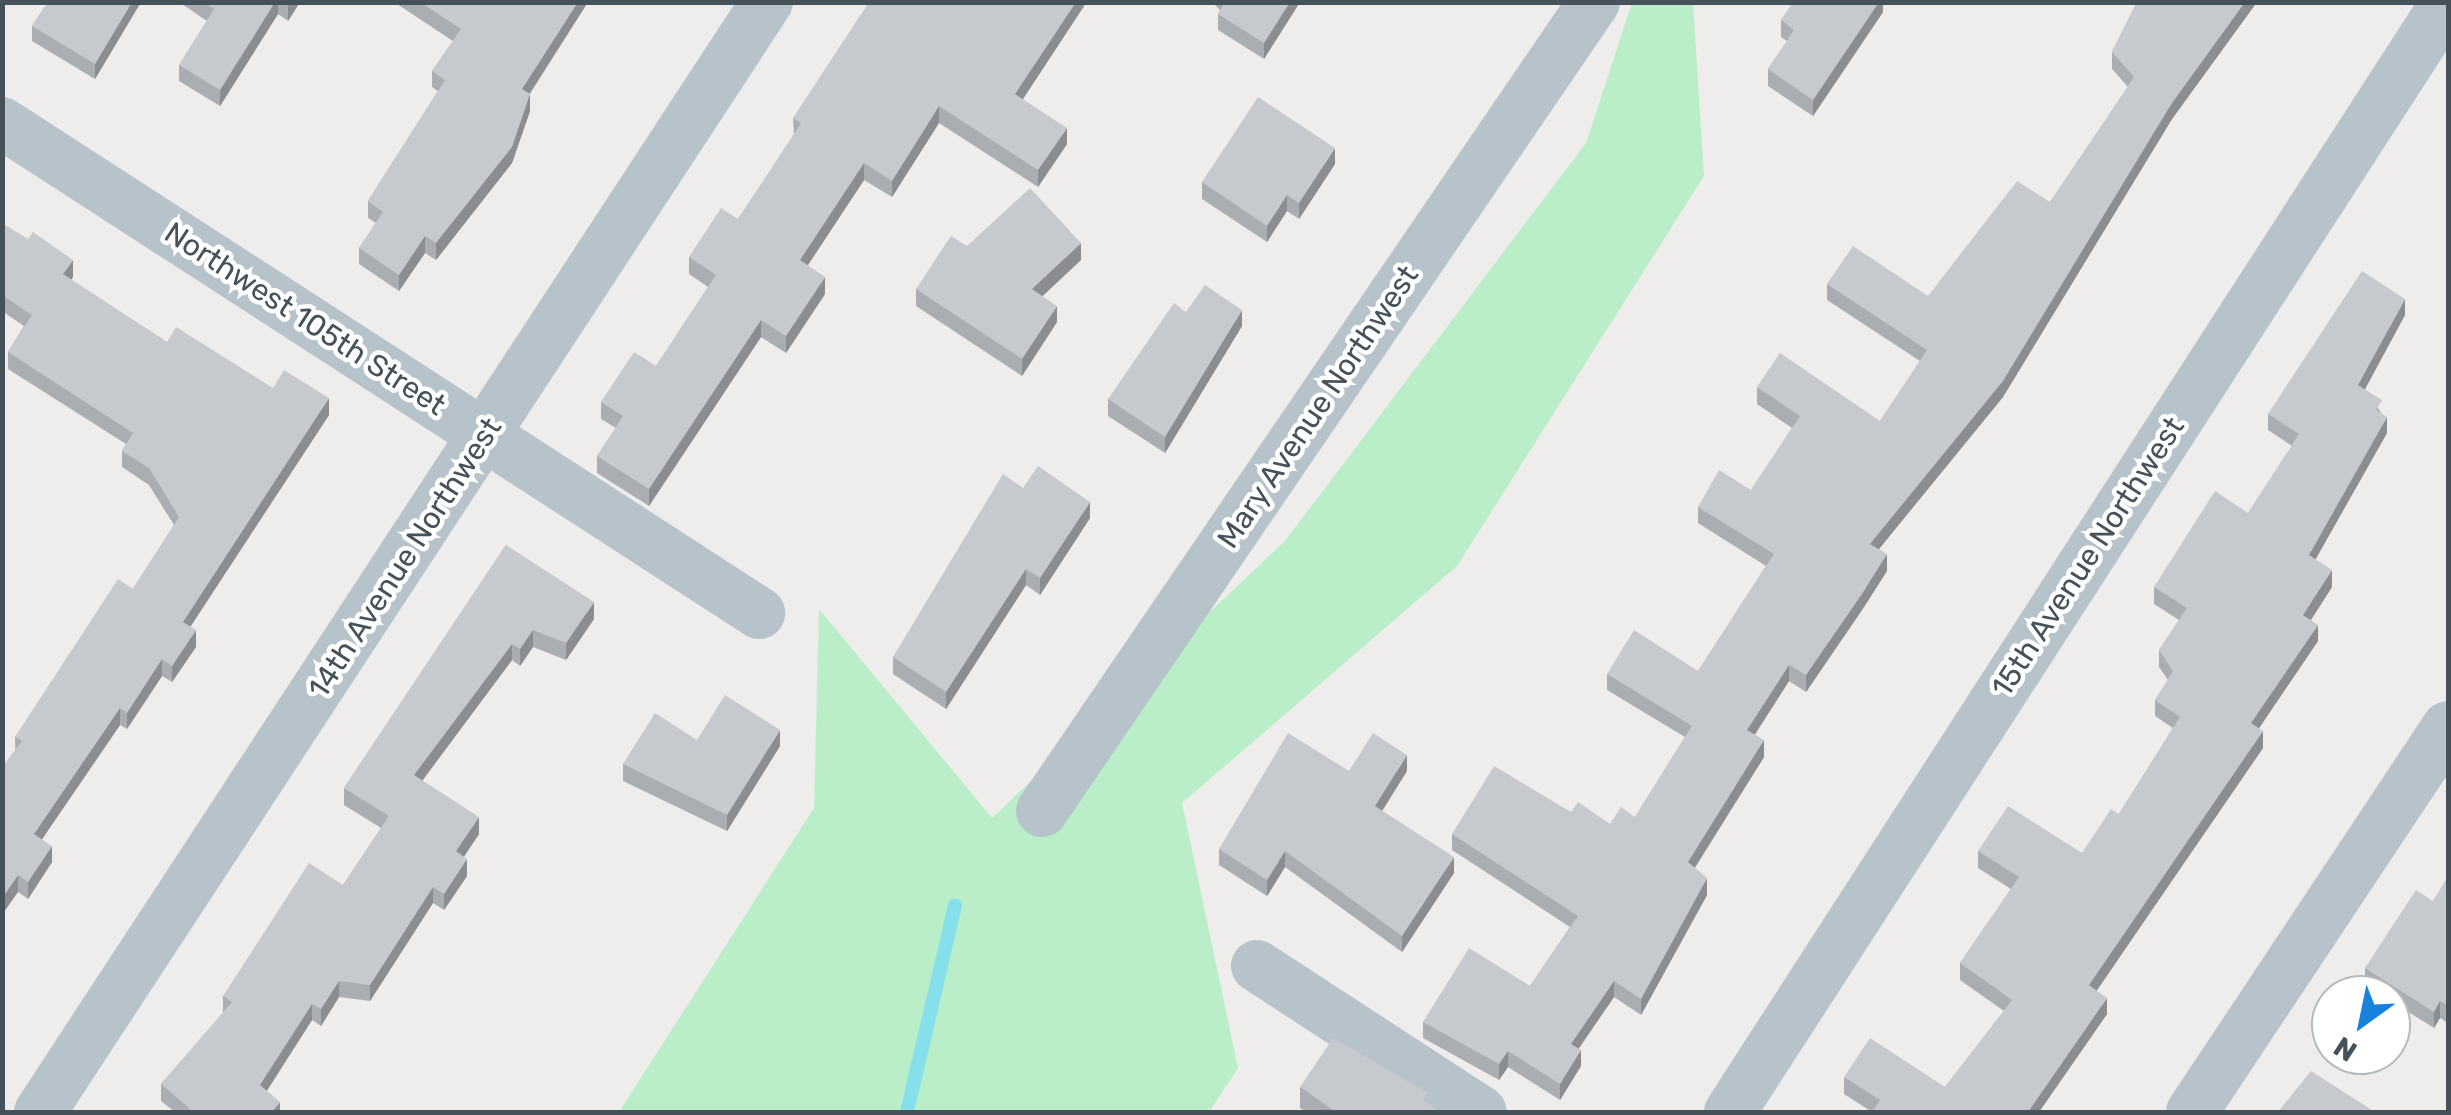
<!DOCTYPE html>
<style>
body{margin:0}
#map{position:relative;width:2451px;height:1115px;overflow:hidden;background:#efecec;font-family:Rubik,sans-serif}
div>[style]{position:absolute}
.green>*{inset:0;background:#b9eec9}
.stream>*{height:14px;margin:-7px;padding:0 7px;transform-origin:7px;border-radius:7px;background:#85e0ec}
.street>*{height:52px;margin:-26px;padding:0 26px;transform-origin:26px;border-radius:26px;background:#b7c3ca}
.wall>*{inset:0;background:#aaaeb2}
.shaded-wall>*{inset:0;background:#8b8d91}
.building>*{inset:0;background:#c6cacf}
span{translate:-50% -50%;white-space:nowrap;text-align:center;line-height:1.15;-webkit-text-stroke:9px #fff;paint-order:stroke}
.street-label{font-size:30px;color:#45525a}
.frame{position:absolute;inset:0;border:5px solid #45525a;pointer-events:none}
.north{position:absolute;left:2311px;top:975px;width:100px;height:100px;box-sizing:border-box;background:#fff;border:2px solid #b5babd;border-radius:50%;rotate:213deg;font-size:28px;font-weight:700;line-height:40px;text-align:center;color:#45525a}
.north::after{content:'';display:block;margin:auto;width:35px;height:45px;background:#1781de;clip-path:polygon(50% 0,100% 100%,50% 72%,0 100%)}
</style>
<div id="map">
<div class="green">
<i style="clip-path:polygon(1632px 3px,1693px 3px,1704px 176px,1457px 566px,1182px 803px,1238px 1068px,1209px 1112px,619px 1112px,814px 808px,819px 609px,992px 818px,1285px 541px,1586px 143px)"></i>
</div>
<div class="stream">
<i style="left:907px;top:1112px;width:212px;rotate:-76.9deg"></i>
</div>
<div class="street">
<i style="left:2px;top:123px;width:902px;rotate:32.91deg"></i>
<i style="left:1042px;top:811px;width:979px;rotate:-55.69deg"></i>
<i style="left:1257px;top:966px;width:267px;rotate:33.1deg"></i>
<i style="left:40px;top:1112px;width:1327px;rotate:-56.78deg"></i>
<i style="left:1730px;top:1112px;width:1321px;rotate:-57.14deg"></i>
<i style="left:2192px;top:1112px;width:462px;rotate:-56.4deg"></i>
</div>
<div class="wall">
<i style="clip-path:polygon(48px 2px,141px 2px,95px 79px,32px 41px,32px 26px)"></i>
<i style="clip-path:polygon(179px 2px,300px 2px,288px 21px,278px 14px,220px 106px,179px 81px,179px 65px,207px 21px)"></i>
<i style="clip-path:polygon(394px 2px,588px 2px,530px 94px,530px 111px,512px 163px,436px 260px,425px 253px,399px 291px,359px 264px,359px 248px,376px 223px,368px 218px,368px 201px,438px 91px,432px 87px,432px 71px,453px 41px)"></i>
<i style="clip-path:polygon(1084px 2px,1084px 6px,1023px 99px,1067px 144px,1038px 187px,939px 123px,892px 197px,864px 180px,808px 265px,825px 294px,786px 353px,761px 337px,649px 506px,597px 473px,597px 456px,616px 428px,601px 419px,601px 402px,656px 366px,708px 287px,689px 274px,689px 257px,738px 219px,794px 135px,793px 118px)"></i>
<i style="clip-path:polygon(1212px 2px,1300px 2px,1264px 59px,1218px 30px,1218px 14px,1220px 10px)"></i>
<i style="clip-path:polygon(1883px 2px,1883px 12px,1813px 116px,1768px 86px,1768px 69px,1787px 41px,1781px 37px,1781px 20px)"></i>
<i style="clip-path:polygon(2137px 2px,2257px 2px,2172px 119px,2003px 397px,1879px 549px,1887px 571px,1862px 610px,1806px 692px,1789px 681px,1755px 735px,1764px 757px,1695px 868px,1707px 895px,1641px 1015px,1614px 997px,1578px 1048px,1581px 1066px,1560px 1100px,1508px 1067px,1499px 1080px,1423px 1038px,1423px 1022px,1530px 986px,1570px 927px,1452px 850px,1452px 834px,1571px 812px,1610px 824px,1635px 817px,1685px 737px,1607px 690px,1607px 674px,1698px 671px,1766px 566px,1698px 523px,1698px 507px,1751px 490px,1792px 428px,1757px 404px,1757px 387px,1880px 421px,1920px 361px,1827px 300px,1827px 284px,1928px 296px,2050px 202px,2128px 87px,2112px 69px,2112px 52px)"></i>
<i style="clip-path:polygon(1335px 164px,1299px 219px,1287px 211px,1267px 242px,1202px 199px,1202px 182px)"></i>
<i style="clip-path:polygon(2px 223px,73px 277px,71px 280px,167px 342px,273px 388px,329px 415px,190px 627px,196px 647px,172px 682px,162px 676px,127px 729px,120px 725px,42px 839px,52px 862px,28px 899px,18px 892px,15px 737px,133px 589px,174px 525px,149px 485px,122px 467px,122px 451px,126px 444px,8px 369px,8px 352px,24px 326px,2px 311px)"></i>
<i style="clip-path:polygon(967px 246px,1081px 260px,1042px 296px,1057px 322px,1022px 376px,916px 306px,916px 289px)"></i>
<i style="clip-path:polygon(1186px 312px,1242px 326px,1165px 453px,1108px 416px,1108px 399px)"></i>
<i style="clip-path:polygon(2405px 315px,2365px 389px,2382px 414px,2387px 433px,2315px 559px,2332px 587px,2311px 620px,2318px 641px,2259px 728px,2263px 748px,2096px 990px,2107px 1014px,2039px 1112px,1872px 1112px,1844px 1094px,1844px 1077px,1945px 1087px,2004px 1011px,1960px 980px,1960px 963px,2011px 889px,1978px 868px,1978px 851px,2082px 853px,2119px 814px,2173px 728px,2155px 716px,2155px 700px,2168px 680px,2159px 667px,2159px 650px,2179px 620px,2154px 604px,2154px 587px,2248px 513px,2292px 446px,2268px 430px,2268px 414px)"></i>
<i style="clip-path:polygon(1023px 488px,1090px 518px,1040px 595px,1026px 585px,946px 709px,893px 674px,893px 657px)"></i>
<i style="clip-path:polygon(506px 545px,594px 619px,566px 660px,533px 647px,520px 666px,512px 660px,422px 780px,479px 834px,464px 857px,467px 876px,444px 910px,433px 903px,370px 1001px,339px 997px,321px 1026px,312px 1020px,267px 1091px,280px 1112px,175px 1112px,161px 1101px,161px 1084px,223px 1013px,223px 996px,343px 885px,381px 828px,344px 805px,344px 788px)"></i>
<i style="clip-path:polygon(780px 746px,727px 831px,623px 781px,623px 764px)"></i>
<i style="clip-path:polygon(1349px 771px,1407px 771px,1382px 811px,1454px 873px,1402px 952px,1285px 867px,1267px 896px,1219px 865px,1219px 849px)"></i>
<i style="clip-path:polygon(2448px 877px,2448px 1023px,2440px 1018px,2434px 1028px,2391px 1001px,2391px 995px,2381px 995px,2365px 984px,2365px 968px,2433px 901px)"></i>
<i style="clip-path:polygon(1300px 1087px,1428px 1104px,1441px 1112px,1307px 1112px,1300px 1108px)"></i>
</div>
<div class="shaded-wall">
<i style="clip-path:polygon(132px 2px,141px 2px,95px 79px,95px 64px)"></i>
<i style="clip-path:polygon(275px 2px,278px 2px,278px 14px,220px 106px,220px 90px)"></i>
<i style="clip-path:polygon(290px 2px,300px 2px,288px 21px,288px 5px)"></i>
<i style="clip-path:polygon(578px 2px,588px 2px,522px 105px,522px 89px)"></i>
<i style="clip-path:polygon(1076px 2px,1084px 2px,1084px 6px,1015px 111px,1015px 94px)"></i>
<i style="clip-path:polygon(1290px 2px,1300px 2px,1264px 59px,1264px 43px)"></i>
<i style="clip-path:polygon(1879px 2px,1883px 2px,1883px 12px,1813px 116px,1813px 100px)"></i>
<i style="clip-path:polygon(2245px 2px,2257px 2px,2172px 119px,2003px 397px,1870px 560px,1870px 544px,2172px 103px)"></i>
<i style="clip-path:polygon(530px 94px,530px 111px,512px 163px,436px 260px,436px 243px)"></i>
<i style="clip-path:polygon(939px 106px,939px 123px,892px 197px,892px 181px)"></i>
<i style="clip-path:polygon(1067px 128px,1067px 144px,1038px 187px,1038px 170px)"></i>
<i style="clip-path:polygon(1335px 148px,1335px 164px,1299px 219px,1299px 203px)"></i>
<i style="clip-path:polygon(864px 163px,864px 180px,800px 277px,800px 260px)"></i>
<i style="clip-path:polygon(1287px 195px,1287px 211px,1267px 242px,1267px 226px)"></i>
<i style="clip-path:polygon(425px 236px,425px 253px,399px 291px,399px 275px)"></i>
<i style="clip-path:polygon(1081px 243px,1081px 260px,1032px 306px,1032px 289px)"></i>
<i style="clip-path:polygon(73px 260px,73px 277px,63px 291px,63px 274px)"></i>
<i style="clip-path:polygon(825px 277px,825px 294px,786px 353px,786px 336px)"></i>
<i style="clip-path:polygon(2405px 299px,2405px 315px,2358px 402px,2358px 385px)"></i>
<i style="clip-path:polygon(1057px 306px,1057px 322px,1022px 376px,1022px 359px)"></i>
<i style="clip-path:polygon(1242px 310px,1242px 326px,1165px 453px,1165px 437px)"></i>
<i style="clip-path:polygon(761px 320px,761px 337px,649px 506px,649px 489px)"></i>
<i style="clip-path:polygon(329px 398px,329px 415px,183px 638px,183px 622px)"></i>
<i style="clip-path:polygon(2387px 417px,2387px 433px,2309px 571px,2309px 555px)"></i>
<i style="clip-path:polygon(1090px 502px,1090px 518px,1040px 595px,1040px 578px)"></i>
<i style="clip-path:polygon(1887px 554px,1887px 571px,1862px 610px,1806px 692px,1806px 675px)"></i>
<i style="clip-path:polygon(1026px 569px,1026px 585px,946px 709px,946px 692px)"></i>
<i style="clip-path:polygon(2332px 570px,2332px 587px,2303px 632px,2303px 615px)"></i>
<i style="clip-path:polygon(594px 602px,594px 619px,566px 660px,566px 643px)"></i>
<i style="clip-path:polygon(2318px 625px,2318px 641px,2251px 740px,2251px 723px)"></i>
<i style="clip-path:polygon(196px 630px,196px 647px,172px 682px,172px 666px)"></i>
<i style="clip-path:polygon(533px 630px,533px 647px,520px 666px,520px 649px)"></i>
<i style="clip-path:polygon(512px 644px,512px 660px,414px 792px,414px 775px)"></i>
<i style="clip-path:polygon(162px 659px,162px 676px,127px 729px,127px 713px)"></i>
<i style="clip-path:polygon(1789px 665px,1789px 681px,1747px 746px,1747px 730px)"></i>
<i style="clip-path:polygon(120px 708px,120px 725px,34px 851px,34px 834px)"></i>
<i style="clip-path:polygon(780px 730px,780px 746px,727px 831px,727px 815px)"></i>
<i style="clip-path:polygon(2263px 731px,2263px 748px,2089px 1002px,2089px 985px)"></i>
<i style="clip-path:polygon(1764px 740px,1764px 757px,1688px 878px,1688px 862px)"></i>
<i style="clip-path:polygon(1407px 755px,1407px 771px,1375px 822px,1375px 806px)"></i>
<i style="clip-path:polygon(479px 817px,479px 834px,456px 868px,456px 851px)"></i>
<i style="clip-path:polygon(52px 846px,52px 862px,28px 899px,28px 882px)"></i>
<i style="clip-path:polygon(1285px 851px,1285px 867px,1267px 896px,1267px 880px)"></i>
<i style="clip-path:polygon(1454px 857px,1454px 873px,1402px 952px,1402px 936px)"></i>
<i style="clip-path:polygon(467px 859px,467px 876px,444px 910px,444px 894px)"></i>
<i style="clip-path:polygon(18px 875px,18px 892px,2px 915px,2px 898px)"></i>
<i style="clip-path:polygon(1707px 878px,1707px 895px,1641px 1015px,1641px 999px)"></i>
<i style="clip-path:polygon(433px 887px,433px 903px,370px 1001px,370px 985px)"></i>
<i style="clip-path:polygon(339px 981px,339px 997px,321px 1026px,321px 1009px)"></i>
<i style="clip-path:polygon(1614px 981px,1614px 997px,1571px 1060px,1571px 1044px)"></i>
<i style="clip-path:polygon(2107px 998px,2107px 1014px,2039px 1112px,2028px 1112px)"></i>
<i style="clip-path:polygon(2440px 1001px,2440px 1018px,2434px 1028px,2434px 1012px)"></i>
<i style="clip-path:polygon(312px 1004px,312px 1020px,260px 1101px,260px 1085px)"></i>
<i style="clip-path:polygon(1581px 1050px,1581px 1066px,1560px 1100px,1560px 1084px)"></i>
<i style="clip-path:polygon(1508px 1051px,1508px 1067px,1499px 1080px,1499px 1064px)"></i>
<i style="clip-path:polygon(280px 1102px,280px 1112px,272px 1112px)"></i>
</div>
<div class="building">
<i style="clip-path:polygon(48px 2px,132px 2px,95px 64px,32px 26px)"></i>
<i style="clip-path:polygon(204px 2px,275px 2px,220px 90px,179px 65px,214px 9px)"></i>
<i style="clip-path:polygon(420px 2px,578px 2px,522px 89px,530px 94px,512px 147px,436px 243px,425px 236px,399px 275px,359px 248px,383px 212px,368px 201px,445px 80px,432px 71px,461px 29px)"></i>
<i style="clip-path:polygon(869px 2px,1076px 2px,1015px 94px,1067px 128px,1038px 170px,939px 106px,892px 181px,864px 163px,800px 260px,825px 277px,786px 336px,761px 320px,649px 489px,597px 456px,623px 416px,601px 402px,634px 352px,656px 366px,716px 275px,689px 257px,721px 208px,738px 219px,801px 123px,793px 118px)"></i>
<i style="clip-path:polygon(1225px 2px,1290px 2px,1264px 43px,1218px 14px)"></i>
<i style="clip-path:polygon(1793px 2px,1879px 2px,1813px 100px,1768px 69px,1794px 30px,1781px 20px)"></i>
<i style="clip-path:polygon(2137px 2px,2245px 2px,2172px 103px,2003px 381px,1870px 544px,1887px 554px,1862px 594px,1806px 675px,1789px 665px,1747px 730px,1764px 740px,1688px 862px,1707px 878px,1641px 999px,1614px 981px,1571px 1044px,1581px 1050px,1560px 1084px,1508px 1051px,1499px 1064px,1423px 1022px,1469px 948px,1530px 986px,1578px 916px,1452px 834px,1494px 766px,1571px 812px,1578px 802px,1610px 824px,1621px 807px,1635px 817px,1692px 726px,1607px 674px,1634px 630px,1698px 671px,1774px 554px,1698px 507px,1719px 470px,1751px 490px,1800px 416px,1757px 387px,1780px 353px,1880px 421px,1927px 350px,1827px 284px,1853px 246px,1928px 296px,2017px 181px,2050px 202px,2134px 77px,2112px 52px)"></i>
<i style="clip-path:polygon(1258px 97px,1335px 148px,1299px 203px,1287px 195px,1267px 226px,1202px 182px)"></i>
<i style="clip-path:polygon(1030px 188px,1081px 243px,1032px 289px,1057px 306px,1022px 359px,916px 289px,951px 236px,967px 246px)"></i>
<i style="clip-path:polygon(2px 223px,28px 239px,33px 232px,73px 260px,63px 274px,167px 342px,176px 327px,273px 388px,284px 370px,329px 398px,183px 622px,196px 630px,172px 666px,162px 659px,127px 713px,120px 708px,34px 834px,52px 846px,28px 882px,18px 875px,2px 898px,2px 767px,22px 741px,15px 737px,118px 579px,133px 589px,179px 517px,149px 468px,122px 451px,133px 433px,8px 352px,32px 315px,2px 295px)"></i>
<i style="clip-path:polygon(2362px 271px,2405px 299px,2358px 385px,2382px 400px,2376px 410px,2387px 417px,2309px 555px,2332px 570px,2303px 615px,2318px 625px,2251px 723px,2263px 731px,2089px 985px,2107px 998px,2028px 1112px,1872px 1112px,1880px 1100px,1844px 1077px,1870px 1038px,1945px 1087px,2012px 1000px,1960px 963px,2019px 877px,1978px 851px,2008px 806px,2082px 853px,2111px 809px,2119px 814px,2180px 717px,2155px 700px,2173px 671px,2159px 650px,2187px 608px,2154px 587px,2215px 491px,2248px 513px,2299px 434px,2268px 414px)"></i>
<i style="clip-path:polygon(1205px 285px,1242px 310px,1165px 437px,1108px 399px,1174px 303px,1186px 312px)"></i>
<i style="clip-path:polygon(1038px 466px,1090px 502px,1040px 578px,1026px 569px,946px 692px,893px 657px,1003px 474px,1023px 488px)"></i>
<i style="clip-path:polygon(506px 545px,594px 602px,566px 643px,533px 630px,520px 649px,512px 644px,414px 775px,479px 817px,456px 851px,467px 859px,444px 894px,433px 887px,370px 985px,339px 981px,321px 1009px,312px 1004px,260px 1085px,280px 1102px,272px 1112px,187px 1112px,190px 1109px,161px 1084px,232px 1002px,223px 996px,309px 863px,343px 885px,389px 816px,344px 788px)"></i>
<i style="clip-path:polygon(725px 695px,780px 730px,727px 815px,623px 764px,655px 713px,697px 740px)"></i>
<i style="clip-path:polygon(1288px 733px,1349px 771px,1373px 733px,1407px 755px,1375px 806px,1454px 857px,1402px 936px,1285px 851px,1267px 880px,1219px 849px)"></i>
<i style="clip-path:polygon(2448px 877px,2448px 1006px,2440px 1001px,2434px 1012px,2365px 968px,2416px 890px,2433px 901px)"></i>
<i style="clip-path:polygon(1333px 1038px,1428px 1093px,1423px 1100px,1441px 1112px,1336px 1112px,1300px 1087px)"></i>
<i style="clip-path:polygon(2311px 1071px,2375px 1112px,2278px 1112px)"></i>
</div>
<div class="street-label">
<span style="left:305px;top:319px;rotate:33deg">Northwest 105th Street</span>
<span style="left:1318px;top:407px;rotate:-56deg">Mary Avenue Northwest</span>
<span style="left:2088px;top:557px;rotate:-57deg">15th Avenue Northwest</span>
<span style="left:405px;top:558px;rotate:-57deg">14th Avenue Northwest</span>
</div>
<div class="frame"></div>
<div class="north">N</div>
</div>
